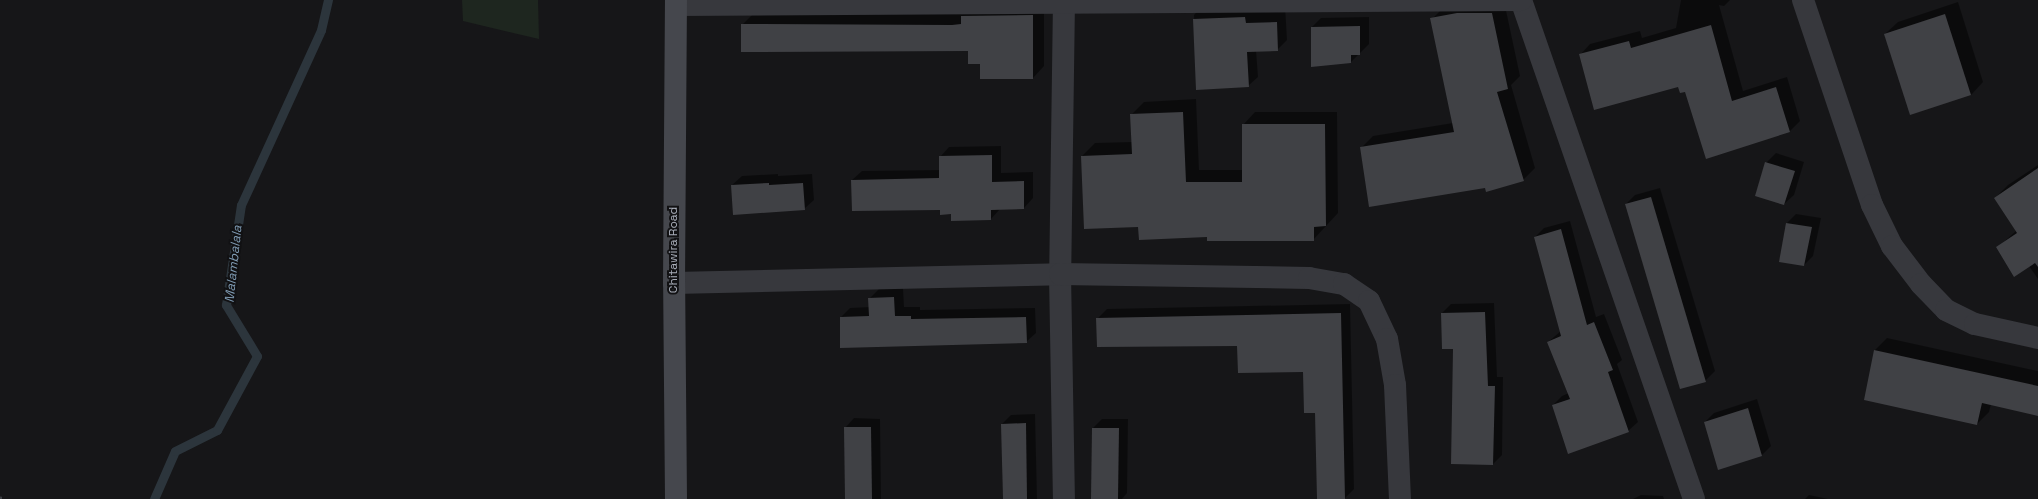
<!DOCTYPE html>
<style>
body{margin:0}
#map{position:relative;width:2038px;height:499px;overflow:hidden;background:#161618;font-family:"Space Grotesk",sans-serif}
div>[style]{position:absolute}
.green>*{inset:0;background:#1e261f}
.shadow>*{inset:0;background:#0007}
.stream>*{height:9px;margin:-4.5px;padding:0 4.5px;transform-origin:4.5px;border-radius:4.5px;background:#2c353c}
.building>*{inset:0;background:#404145}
.path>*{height:2.5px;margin-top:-1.25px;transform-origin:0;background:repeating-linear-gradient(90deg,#3d3f44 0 2px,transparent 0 5px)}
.street>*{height:22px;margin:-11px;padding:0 11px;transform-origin:11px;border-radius:11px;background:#37383d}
.secondary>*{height:22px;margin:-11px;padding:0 11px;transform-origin:11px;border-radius:11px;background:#45474d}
span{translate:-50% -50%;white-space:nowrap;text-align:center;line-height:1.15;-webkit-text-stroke:4px #111113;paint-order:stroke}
.street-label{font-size:12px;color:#a8adb8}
.water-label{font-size:13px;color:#7f9bb3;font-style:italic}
</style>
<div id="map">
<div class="green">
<i style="clip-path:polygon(462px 0,538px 0,539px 39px,463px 21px)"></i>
</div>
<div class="shadow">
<i style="clip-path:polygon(1681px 0,1730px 0,1724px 6px,1719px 5px,1743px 91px,1787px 77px,1800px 121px,1790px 131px,1707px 158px,1686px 91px,1678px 86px,1580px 55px,1590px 44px,1640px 31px,1642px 38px,1676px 28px)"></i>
<i style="clip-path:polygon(1504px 1px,1520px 76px,1511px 85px,1535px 168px,1523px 180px,1486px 187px,1361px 148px,1373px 136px,1453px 123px,1432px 19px,1444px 7px)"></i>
<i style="clip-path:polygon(1958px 2px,1983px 82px,1971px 95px,1885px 34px,1898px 22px)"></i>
<i style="clip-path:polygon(964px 5px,1044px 5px,1044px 66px,1033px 78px,981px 63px,969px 50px,742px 25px,753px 14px,955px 14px)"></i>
<i style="clip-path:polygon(1203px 5px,1285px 5px,1287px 40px,1277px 50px,1256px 50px,1258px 77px,1248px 86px,1197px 89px,1194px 15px)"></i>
<i style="clip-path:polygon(1369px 17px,1369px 44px,1351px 62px,1312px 27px,1321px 18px)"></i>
<i style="clip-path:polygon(1196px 99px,1199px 170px,1243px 170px,1243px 125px,1255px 112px,1337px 112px,1338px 213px,1313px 240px,1208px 236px,1139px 226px,1082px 156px,1095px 143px,1132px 142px,1131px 115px,1144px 102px)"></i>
<i style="clip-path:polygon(1001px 146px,1001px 173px,1033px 172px,1033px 198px,1024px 208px,1000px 209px,991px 219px,952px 213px,852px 180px,862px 171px,940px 170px,940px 157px,949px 147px)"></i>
<i style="clip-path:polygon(1776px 153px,1804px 162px,1794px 195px,1784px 204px,1766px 163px)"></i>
<i style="clip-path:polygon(2038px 165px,2038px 279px,2029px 266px,1997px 248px,2016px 231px,1995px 198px,2008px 185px)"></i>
<i style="clip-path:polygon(778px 174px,778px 176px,812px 174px,814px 200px,804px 209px,732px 185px,742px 176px)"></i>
<i style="clip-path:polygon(1660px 188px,1715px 371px,1705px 381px,1626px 204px,1635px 195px)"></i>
<i style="clip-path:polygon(1796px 214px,1821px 218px,1813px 256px,1804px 265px,1780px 261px,1787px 223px)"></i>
<i style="clip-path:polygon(1570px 221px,1596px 317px,1604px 314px,1622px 360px,1617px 364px,1638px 422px,1628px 431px,1553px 405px,1562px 396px,1569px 393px,1548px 342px,1561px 331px,1535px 237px,1544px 228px)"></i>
<i style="clip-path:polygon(903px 288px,904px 307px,920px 307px,920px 310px,1035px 308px,1036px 333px,1026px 342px,841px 317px,850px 308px,870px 307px,870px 298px,879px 289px)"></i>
<i style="clip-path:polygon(1494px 303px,1497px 377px,1503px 377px,1502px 455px,1493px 464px,1442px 313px,1451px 304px)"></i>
<i style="clip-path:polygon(1350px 304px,1354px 489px,1345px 498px,1304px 371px,1238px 345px,1097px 319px,1107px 309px)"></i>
<i style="clip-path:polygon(1887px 338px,2038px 371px,2038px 415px,1991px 404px,1989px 412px,1977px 424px,1865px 399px,1875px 350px)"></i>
<i style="clip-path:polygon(1757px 399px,1771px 446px,1762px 455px,1705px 422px,1714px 413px)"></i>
<i style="clip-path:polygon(1035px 414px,1037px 499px,1003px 499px,1002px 424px,1011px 415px)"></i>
<i style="clip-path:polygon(854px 418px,880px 419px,881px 499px,845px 499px,845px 428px)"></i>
<i style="clip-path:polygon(1102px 419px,1128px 419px,1127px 493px,1122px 499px,1092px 499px,1093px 428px)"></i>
<i style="clip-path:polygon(1641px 495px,1663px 496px,1664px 499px,1633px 499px)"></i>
<i style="clip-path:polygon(1809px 495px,1828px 499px,1805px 499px)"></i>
</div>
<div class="stream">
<i style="left:154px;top:499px;width:52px;rotate:-66.4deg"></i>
<i style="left:175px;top:451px;width:47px;rotate:-26.6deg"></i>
<i style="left:217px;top:430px;width:84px;rotate:-61.6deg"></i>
<i style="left:257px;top:356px;width:60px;rotate:-121.3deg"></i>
<i style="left:226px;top:305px;width:101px;rotate:-81.5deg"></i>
<i style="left:241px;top:205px;width:192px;rotate:-65.4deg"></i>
<i style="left:321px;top:30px;width:31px;rotate:-77deg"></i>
</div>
<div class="building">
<i style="clip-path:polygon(1457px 13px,1492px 13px,1508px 89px,1497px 92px,1524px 181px,1486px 192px,1485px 188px,1369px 207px,1360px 147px,1454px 132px,1430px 18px)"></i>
<i style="clip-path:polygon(1945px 14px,1971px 95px,1910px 115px,1884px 34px)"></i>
<i style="clip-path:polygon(1033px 15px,1033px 79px,980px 79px,980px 64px,968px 64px,968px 51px,741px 52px,741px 24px,952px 25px,961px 24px,961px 16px)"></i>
<i style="clip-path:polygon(1245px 17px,1246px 23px,1277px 22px,1278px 51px,1247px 52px,1249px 87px,1196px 90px,1193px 19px)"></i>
<i style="clip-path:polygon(1711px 25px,1732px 101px,1776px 87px,1790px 132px,1706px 159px,1685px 92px,1680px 93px,1678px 87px,1594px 110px,1579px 54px,1629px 41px,1631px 48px)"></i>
<i style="clip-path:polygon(1360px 26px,1360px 55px,1351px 55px,1351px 63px,1311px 67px,1311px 27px)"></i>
<i style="clip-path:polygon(1183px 112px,1186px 182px,1242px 182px,1242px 124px,1325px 124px,1326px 226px,1314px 227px,1314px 241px,1207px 241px,1207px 237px,1139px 240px,1138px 227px,1084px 229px,1081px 156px,1132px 154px,1130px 114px)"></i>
<i style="clip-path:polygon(992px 155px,992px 182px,1024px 181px,1024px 209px,991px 210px,991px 220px,951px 221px,951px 214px,940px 215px,940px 210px,852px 211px,851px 180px,939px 178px,939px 156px)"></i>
<i style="clip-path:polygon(1765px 162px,1795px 171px,1784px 205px,1755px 196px)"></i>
<i style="clip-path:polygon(2038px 168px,2038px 267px,2035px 263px,2014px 277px,1996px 247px,2017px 233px,1994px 198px)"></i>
<i style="clip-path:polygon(769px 183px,769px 185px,803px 183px,805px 210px,733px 215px,731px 185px)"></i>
<i style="clip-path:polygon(1651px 197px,1706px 382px,1680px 389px,1625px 204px)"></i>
<i style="clip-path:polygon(1786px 223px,1812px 227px,1804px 266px,1779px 262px)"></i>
<i style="clip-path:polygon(1561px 229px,1587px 325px,1594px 322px,1613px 370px,1608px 372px,1629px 432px,1568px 454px,1552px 405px,1570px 399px,1547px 342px,1561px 336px,1534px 237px)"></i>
<i style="clip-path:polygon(894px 297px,895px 316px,911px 316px,911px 319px,1026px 317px,1027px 343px,840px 348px,840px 317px,869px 316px,868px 298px)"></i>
<i style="clip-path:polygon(1485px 312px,1488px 386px,1495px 386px,1493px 465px,1451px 464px,1453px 349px,1442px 349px,1441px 313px)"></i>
<i style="clip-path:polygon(1341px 313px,1345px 499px,1317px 499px,1315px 413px,1304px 413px,1303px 372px,1238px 373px,1237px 346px,1097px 347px,1096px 318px)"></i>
<i style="clip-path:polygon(1874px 350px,2038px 386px,2038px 416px,1982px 403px,1977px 425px,1864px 400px)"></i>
<i style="clip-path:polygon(1748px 408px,1762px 456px,1718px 470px,1704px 422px)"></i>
<i style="clip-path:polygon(1026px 423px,1027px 499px,1003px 499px,1001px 424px)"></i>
<i style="clip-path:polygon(844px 427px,871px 427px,872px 499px,845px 499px)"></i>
<i style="clip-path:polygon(1092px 428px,1119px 428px,1118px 499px,1091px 499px)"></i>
</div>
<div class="path">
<i style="left:0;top:497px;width:4px;rotate:27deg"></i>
</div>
<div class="street">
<i style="left:1064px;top:0;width:274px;rotate:90.8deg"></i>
<i style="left:1060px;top:274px;width:225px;rotate:89deg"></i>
<i style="left:1521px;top:0;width:528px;rotate:70.88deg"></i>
<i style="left:1803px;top:0;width:216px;rotate:71.4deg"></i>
<i style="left:1872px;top:205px;width:46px;rotate:64deg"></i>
<i style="left:1892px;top:246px;width:48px;rotate:52.7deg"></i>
<i style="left:1921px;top:284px;width:36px;rotate:46deg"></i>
<i style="left:1946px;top:310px;width:32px;rotate:26deg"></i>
<i style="left:1975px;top:324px;width:65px;rotate:12.5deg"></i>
<i style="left:676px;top:5px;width:845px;rotate:-0.34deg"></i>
<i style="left:674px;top:283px;width:386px;rotate:-1.3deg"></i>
<i style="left:1060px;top:274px;width:249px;rotate:0.9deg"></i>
<i style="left:1309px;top:278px;width:36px;rotate:10deg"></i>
<i style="left:1344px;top:284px;width:30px;rotate:34deg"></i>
<i style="left:1369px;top:301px;width:42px;rotate:64.7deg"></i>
<i style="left:1387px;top:339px;width:47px;rotate:80.1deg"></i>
<i style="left:1395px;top:385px;width:114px;rotate:87.5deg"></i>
</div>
<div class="secondary">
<i style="left:676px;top:499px;width:216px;rotate:-90.5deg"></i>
<i style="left:674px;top:283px;width:283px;rotate:-89.6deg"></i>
</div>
<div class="street-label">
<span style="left:674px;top:250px;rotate:-90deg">Chitawira Road</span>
</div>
<div class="water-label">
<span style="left:234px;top:264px;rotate:-84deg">Malambalala</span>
</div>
</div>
